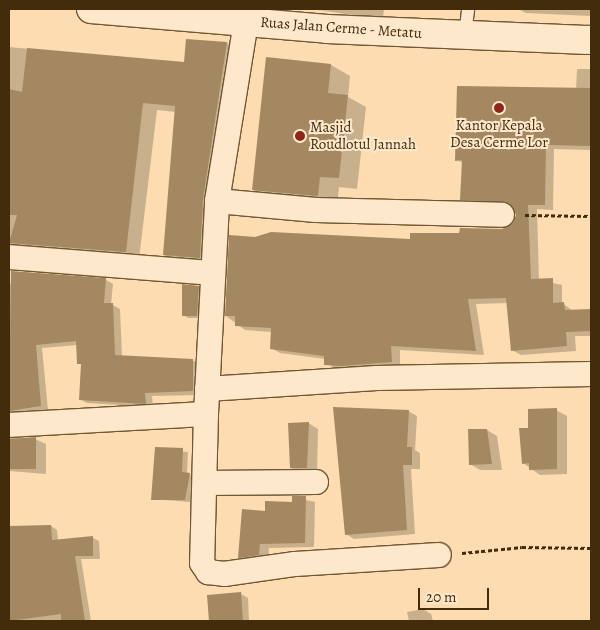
<!DOCTYPE html>
<style>
body{margin:0}
#map{position:relative;width:600px;height:630px;overflow:hidden;background:#fcdcb0;font-family:Alegreya,serif}
div>[style]{position:absolute}
.shadow>*{inset:0;background:#0003}
.building>*{inset:0;background:#a38861}
.path>*{height:3px;margin-top:-1.5px;transform-origin:0;background:repeating-linear-gradient(90deg,#432c0b 0 4px,transparent 0 6.5px)}
.roads{filter:drop-shadow(1px 0 #715834) drop-shadow(-1px 0 #715834) drop-shadow(0 1px #715834) drop-shadow(0 -1px #715834)}
.lane>*{height:12px;margin:-6px;padding:0 6px;transform-origin:6px;border-radius:6px;background:#fde8cc}
.street>*{height:24px;margin:-12px;padding:0 12px;transform-origin:12px;border-radius:12px;background:#fde8cc}
.secondary>*{height:28px;margin:-14px;padding:0 14px;transform-origin:14px;border-radius:14px;background:#fde8cc}
.dots>*{width:14px;height:14px;translate:-50% -50%;box-sizing:border-box;border:2px solid #fde8cc;border-radius:50%}
span{translate:-50% -50%;white-space:nowrap;text-align:center;line-height:1.15;-webkit-text-stroke:4px #fde8cc;paint-order:stroke}
.street-label{font-size:15px;color:#432c0b}
.poi-label{font-size:15px;color:#432c0b}
.left{translate:0 -50%;text-align:left}
.frame{position:absolute;inset:0;border:10px solid #432c0b;pointer-events:none}
.scale{position:absolute;left:418px;top:588px;width:71px;height:22px;box-sizing:border-box;border:2px solid #432c0b;border-top:0;padding-left:6px;font-size:15px;line-height:18px;white-space:nowrap;color:#432c0b;-webkit-text-stroke:4px #fde8cc;paint-order:stroke}
</style>
<div id="map">
<div class="shadow">
<i style="clip-path:polygon(311px 9px,384px 9px,383px 19px)"></i>
<i style="clip-path:polygon(518px 9px,591px 9px,591px 16px,526px 13px)"></i>
<i style="clip-path:polygon(187px 40px,227px 43px,240px 51px,213px 265px,178px 262px,164px 255px,176px 112px,157px 110px,139px 259px,9px 258px,9px 47px,185px 64px)"></i>
<i style="clip-path:polygon(267px 58px,331px 65px,350px 76px,348px 97px,366px 107px,357px 189px,339px 187px,337px 206px,272px 201px,253px 190px)"></i>
<i style="clip-path:polygon(577px 69px,591px 69px,591px 150px,554px 149px,553px 210px,537px 209px,539px 280px,562px 285px,562px 303px,573px 311px,591px 310px,591px 336px,575px 336px,576px 351px,521px 355px,512px 350px,508px 303px,476px 304px,484px 355px,400px 350px,400px 367px,334px 369px,325px 359px,280px 353px,271px 348px,272px 332px,245px 330px,226px 316px,255px 239px,411px 241px,502px 230px,514px 223px,517px 215px,513px 207px,471px 205px,462px 199px,463px 163px,457px 160px,576px 89px)"></i>
<i style="clip-path:polygon(106px 280px,113px 284px,111px 304px,120px 309px,122px 356px,192px 360px,199px 364px,200px 395px,152px 396px,153px 407px,87px 403px,80px 399px,82px 365px,78px 345px,42px 348px,48px 410px,9px 418px,9px 284px,72px 289px)"></i>
<i style="clip-path:polygon(198px 287px,203px 290px,202px 318px,188px 318px,183px 315px)"></i>
<i style="clip-path:polygon(556px 410px,567px 416px,567px 474px,540px 475px,523px 463px,529px 429px)"></i>
<i style="clip-path:polygon(408px 411px,417px 416px,415px 450px,420px 453px,420px 469px,411px 469px,415px 534px,354px 539px,346px 534px)"></i>
<i style="clip-path:polygon(308px 423px,318px 429px,317px 474px,302px 474px,291px 468px)"></i>
<i style="clip-path:polygon(487px 430px,497px 436px,502px 470px,480px 470px,470px 464px)"></i>
<i style="clip-path:polygon(9px 438px,35px 439px,46px 444px,46px 474px,9px 471px)"></i>
<i style="clip-path:polygon(156px 449px,188px 452px,187px 474px,195px 477px,190px 502px,152px 499px)"></i>
<i style="clip-path:polygon(293px 497px,315px 502px,314px 547px,269px 548px,268px 560px,248px 563px,239px 557px,267px 512px,293px 503px)"></i>
<i style="clip-path:polygon(51px 526px,57px 530px,58px 540px,93px 538px,99px 541px,100px 559px,81px 559px,91px 621px,9px 621px,9px 530px)"></i>
<i style="clip-path:polygon(241px 594px,248px 598px,249px 621px,210px 621px,209px 596px)"></i>
<i style="clip-path:polygon(423px 609px,431px 614px,433px 621px,409px 621px,407px 612px)"></i>
</div>
<div class="building">
<i style="clip-path:polygon(186px 39px,227px 42px,203px 199px,200px 258px,163px 255px,175px 106px,143px 103px,126px 252px,9px 243px,17px 215px,9px 215px,9px 89px,22px 92px,27px 48px,184px 62px)"></i>
<i style="clip-path:polygon(266px 57px,331px 64px,328px 93px,348px 95px,339px 178px,320px 177px,318px 196px,252px 190px)"></i>
<i style="clip-path:polygon(457px 86px,591px 88px,591px 146px,546px 145px,545px 205px,528px 205px,531px 279px,553px 278px,553px 303px,564px 302px,565px 310px,591px 309px,591px 331px,566px 332px,567px 346px,511px 351px,506px 298px,468px 299px,476px 351px,391px 346px,392px 362px,342px 366px,324px 365px,324px 356px,270px 349px,271px 328px,235px 326px,235px 316px,225px 316px,229px 235px,255px 237px,271px 232px,410px 239px,410px 233px,459px 233px,460px 228px,502px 229px,513px 223px,516px 215px,509px 203px,460px 200px,462px 160px,455px 161px)"></i>
<i style="clip-path:polygon(11px 271px,106px 278px,104px 303px,113px 303px,115px 355px,193px 359px,193px 391px,145px 393px,146px 404px,79px 400px,81px 364px,77px 364px,76px 341px,36px 345px,41px 406px,9px 411px)"></i>
<i style="clip-path:polygon(182px 284px,199px 286px,197px 316px,182px 316px)"></i>
<i style="clip-path:polygon(333px 407px,409px 410px,407px 447px,412px 447px,412px 465px,403px 465px,407px 530px,345px 535px)"></i>
<i style="clip-path:polygon(557px 408px,557px 469px,529px 470px,529px 463px,522px 464px,519px 428px,528px 428px,528px 409px)"></i>
<i style="clip-path:polygon(309px 422px,307px 468px,290px 468px,288px 423px)"></i>
<i style="clip-path:polygon(468px 429px,487px 429px,492px 464px,469px 465px)"></i>
<i style="clip-path:polygon(36px 437px,36px 469px,9px 469px,9px 439px)"></i>
<i style="clip-path:polygon(155px 447px,183px 448px,182px 472px,190px 473px,185px 500px,151px 500px)"></i>
<i style="clip-path:polygon(292px 496px,306px 496px,305px 543px,260px 544px,259px 555px,238px 558px,242px 509px,265px 511px,265px 501px,292px 502px)"></i>
<i style="clip-path:polygon(51px 525px,52px 540px,93px 536px,93px 556px,75px 556px,85px 621px,61px 621px,61px 614px,9px 621px,9px 526px)"></i>
<i style="clip-path:polygon(241px 592px,243px 621px,209px 621px,207px 595px)"></i>
</div>
<div class="path">
<i style="left:525px;top:215px;width:66px;rotate:0.9deg"></i>
<i style="left:462px;top:553px;width:60px;rotate:-5.7deg"></i>
<i style="left:522px;top:547px;width:69px;rotate:0.8deg"></i>
</div>
<div class="roads">
<div class="lane">
<i style="left:465px;top:35px;width:26px;rotate:-83deg"></i>
</div>
<div class="street">
<i style="left:217px;top:201px;width:99px;rotate:5.2deg"></i>
<i style="left:316px;top:210px;width:186px;rotate:1.5deg"></i>
<i style="left:9px;top:257px;width:203px;rotate:4.5deg"></i>
<i style="left:207px;top:389px;width:170px;rotate:-3.7deg"></i>
<i style="left:377px;top:378px;width:214px;rotate:-1.1deg"></i>
<i style="left:206px;top:414px;width:149px;rotate:91.5deg"></i>
<i style="left:202px;top:563px;width:11px;rotate:56deg"></i>
<i style="left:208px;top:572px;width:16px;rotate:7deg"></i>
<i style="left:224px;top:574px;width:72px;rotate:-8deg"></i>
<i style="left:295px;top:564px;width:144px;rotate:-3.6deg"></i>
<i style="left:9px;top:425px;width:197px;rotate:-3.2deg"></i>
<i style="left:206px;top:414px;width:213px;rotate:-87deg"></i>
<i style="left:217px;top:201px;width:181px;rotate:-80.8deg"></i>
<i style="left:205px;top:483px;width:111px;rotate:-0.5deg"></i>
</div>
<div class="secondary">
<i style="left:91px;top:9px;width:237px;rotate:4.8deg"></i>
<i style="left:327px;top:29px;width:264px;rotate:2.4deg"></i>
</div>
</div>
<div class="dots">
<i style="left:499px;top:108px;background:#8f2418"></i>
<i style="left:300px;top:136px;background:#8f2418"></i>
</div>
<div class="street-label">
<span style="left:341px;top:28px;rotate:4deg">Ruas Jalan Cerme - Metatu</span>
</div>
<div class="poi-label">
<span style="left:499px;top:134px">Kantor Kepala<br>Desa Cerme Lor</span>
<span class="left" style="left:310px;top:136px">Masjid<br>Roudlotul Jannah</span>
</div>
<div class="frame"></div>
<div class="scale">20 m</div>
</div>
